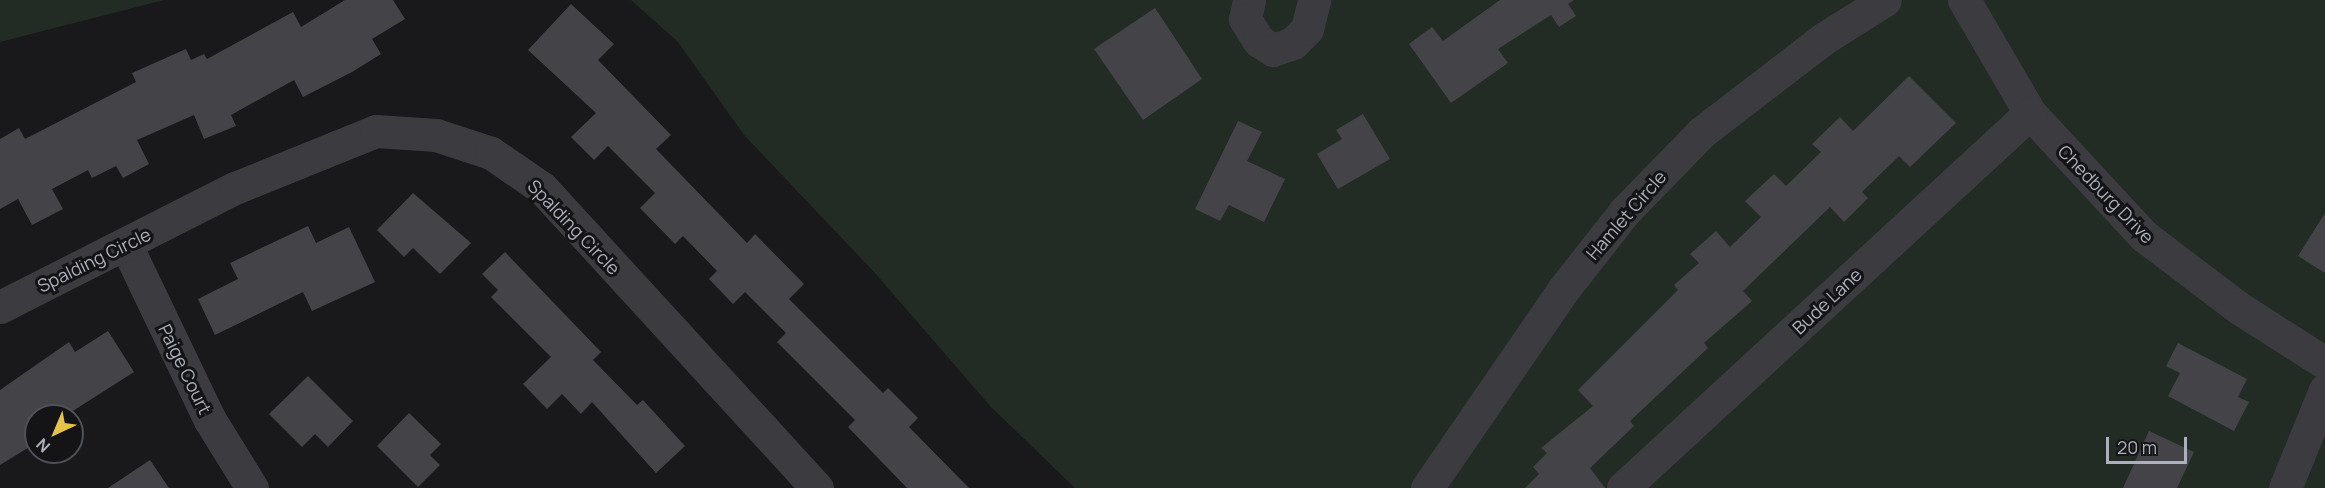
<!DOCTYPE html>
<style>
body{margin:0}
#map{position:relative;width:2325px;height:488px;overflow:hidden;background:#19191b;font-family:Manrope,sans-serif}
div>[style]{position:absolute}
.green>*{inset:0;background:#232b25}
.building>*{inset:0;background:#444448}
.minor>*{height:33px;margin:-16.5px;padding:0 16.5px;transform-origin:16.5px;border-radius:16.5px;background:#3b3b40}
span{translate:-50% -50%;white-space:nowrap;text-align:center;line-height:1.15;-webkit-text-stroke:6px #141416;paint-order:stroke}
.street-label{font-size:18px;color:#adafba}
.north{position:absolute;left:24px;top:404px;width:60px;height:60px;box-sizing:border-box;background:#141416;border:2px solid #515258;border-radius:50%;rotate:224deg;font-size:16px;font-weight:700;line-height:24px;text-align:center;color:#adafba}
.north::after{content:'';display:block;margin:auto;width:21px;height:27px;background:#e4c448;clip-path:polygon(50% 0,100% 100%,50% 72%,0 100%)}
.scale{position:absolute;left:2106px;top:437px;width:81px;height:27px;box-sizing:border-box;border:3px solid #adafba;border-top:0;padding-left:8px;font-size:18px;line-height:21px;white-space:nowrap;color:#adafba;-webkit-text-stroke:4px #141416;paint-order:stroke}
</style>
<div id="map">
<div class="green">
<i style="clip-path:polygon(0 0,164px 0,0 42px)"></i>
<i style="clip-path:polygon(631px 0,2325px 0,2325px 488px,1075px 488px,991px 407px,874px 272px,744px 135px,678px 42px)"></i>
</div>
<div class="building">
<i style="clip-path:polygon(345px 0,393px 0,405px 19px,372px 39px,381px 54px,352px 72px,303px 97px,294px 80px,231px 115px,236px 126px,204px 139px,194px 115px,137px 140px,149px 164px,123px 178px,116px 166px,92px 178px,88px 170px,52px 189px,63px 209px,32px 225px,18px 199px,0 209px,0 139px,19px 128px,25px 139px,136px 82px,132px 73px,186px 49px,191px 60px,204px 54px,207px 59px,293px 12px,301px 27px)"></i>
<i style="clip-path:polygon(1500px 0,1574px 0,1568px 4px,1576px 16px,1559px 27px,1551px 15px,1498px 49px,1508px 63px,1451px 103px,1409px 44px,1432px 27px,1443px 41px)"></i>
<i style="clip-path:polygon(571px 4px,614px 44px,598px 60px,671px 135px,656px 149px,747px 243px,755px 234px,804px 284px,789px 299px,883px 393px,888px 388px,918px 418px,909px 427px,969px 488px,907px 488px,848px 427px,855px 420px,777px 342px,786px 333px,745px 292px,733px 304px,709px 279px,717px 271px,683px 236px,675px 244px,640px 208px,655px 193px,608px 146px,594px 160px,571px 137px,596px 113px,528px 50px)"></i>
<i style="clip-path:polygon(1155px 8px,1202px 79px,1143px 120px,1094px 49px)"></i>
<i style="clip-path:polygon(1909px 76px,1956px 123px,1910px 167px,1899px 156px,1862px 192px,1868px 198px,1844px 222px,1830px 207px,1743px 291px,1752px 301px,1704px 343px,1708px 348px,1630px 421px,1634px 426px,1590px 468px,1605px 488px,1525px 488px,1539px 474px,1533px 467px,1547px 453px,1541px 448px,1593px 406px,1578px 390px,1678px 290px,1674px 285px,1699px 263px,1690px 254px,1716px 231px,1730px 247px,1761px 217px,1745px 201px,1774px 174px,1786px 186px,1821px 152px,1812px 144px,1840px 117px,1853px 131px)"></i>
<i style="clip-path:polygon(1363px 114px,1390px 159px,1338px 189px,1317px 154px,1342px 139px,1336px 130px)"></i>
<i style="clip-path:polygon(1238px 121px,1262px 132px,1247px 161px,1285px 179px,1264px 222px,1229px 205px,1220px 221px,1195px 209px)"></i>
<i style="clip-path:polygon(413px 193px,471px 243px,440px 274px,413px 248px,404px 257px,377px 230px)"></i>
<i style="clip-path:polygon(2325px 213px,2325px 273px,2298px 256px)"></i>
<i style="clip-path:polygon(308px 226px,316px 243px,349px 227px,375px 282px,312px 311px,303px 292px,215px 335px,198px 299px,238px 279px,230px 263px)"></i>
<i style="clip-path:polygon(505px 252px,601px 352px,593px 360px,637px 405px,643px 400px,685px 446px,656px 473px,592px 402px,581px 414px,562px 394px,547px 409px,523px 384px,551px 357px,491px 297px,498px 290px,482px 274px)"></i>
<i style="clip-path:polygon(108px 331px,134px 372px,65px 416px,36px 416px,36px 443px,0 465px,0 390px,69px 342px,75px 352px)"></i>
<i style="clip-path:polygon(2178px 343px,2247px 379px,2238px 397px,2249px 402px,2234px 431px,2168px 396px,2180px 373px,2166px 366px)"></i>
<i style="clip-path:polygon(308px 376px,353px 421px,328px 447px,315px 434px,302px 447px,269px 414px)"></i>
<i style="clip-path:polygon(409px 413px,441px 444px,430px 455px,440px 465px,418px 487px,377px 446px)"></i>
<i style="clip-path:polygon(2149px 431px,2194px 452px,2177px 488px,2123px 488px)"></i>
<i style="clip-path:polygon(150px 460px,169px 488px,108px 488px)"></i>
</div>
<div class="minor">
<i style="left:1249px;top:0;width:19px;rotate:102deg"></i>
<i style="left:1245px;top:19px;width:26px;rotate:58deg"></i>
<i style="left:1259px;top:41px;width:17px;rotate:33deg"></i>
<i style="left:1273px;top:50px;width:21px;rotate:-19deg"></i>
<i style="left:1293px;top:43px;width:20px;rotate:-45deg"></i>
<i style="left:1307px;top:29px;width:30px;rotate:-76deg"></i>
<i style="left:1964px;top:0;width:131px;rotate:59.7deg"></i>
<i style="left:2030px;top:113px;width:168px;rotate:47.2deg"></i>
<i style="left:2144px;top:236px;width:119px;rotate:37.2deg"></i>
<i style="left:2239px;top:308px;width:102px;rotate:32.6deg"></i>
<i style="left:126px;top:245px;width:194px;rotate:64.4deg"></i>
<i style="left:210px;top:420px;width:80px;rotate:58.3deg"></i>
<i style="left:0;top:307px;width:263px;rotate:-26.9deg"></i>
<i style="left:235px;top:188px;width:152px;rotate:-22deg"></i>
<i style="left:376px;top:131px;width:60px;rotate:3.8deg"></i>
<i style="left:436px;top:135px;width:58px;rotate:18.1deg"></i>
<i style="left:491px;top:153px;width:62px;rotate:34.5deg"></i>
<i style="left:542px;top:188px;width:407px;rotate:47.5deg"></i>
<i style="left:1427px;top:488px;width:240px;rotate:-55.5deg"></i>
<i style="left:1563px;top:290px;width:100px;rotate:-51.9deg"></i>
<i style="left:1625px;top:211px;width:110px;rotate:-45.7deg"></i>
<i style="left:1702px;top:132px;width:153px;rotate:-37.5deg"></i>
<i style="left:1823px;top:39px;width:73px;rotate:-32.2deg"></i>
<i style="left:1623px;top:488px;width:553px;rotate:-42.66deg"></i>
<i style="left:2285px;top:488px;width:106px;rotate:-67.8deg"></i>
</div>
<div class="street-label">
<span style="left:2106px;top:194px;rotate:46deg">Chedburg Drive</span>
<span style="left:1626px;top:215px;rotate:-49deg">Hamlet Circle</span>
<span style="left:574px;top:227px;rotate:46deg">Spalding Circle</span>
<span style="left:94px;top:260px;rotate:-26deg">Spalding Circle</span>
<span style="left:1827px;top:301px;rotate:-43deg">Bude Lane</span>
<span style="left:185px;top:369px;rotate:64deg">Paige Court</span>
</div>
<div class="north">N</div>
<div class="scale">20 m</div>
</div>
